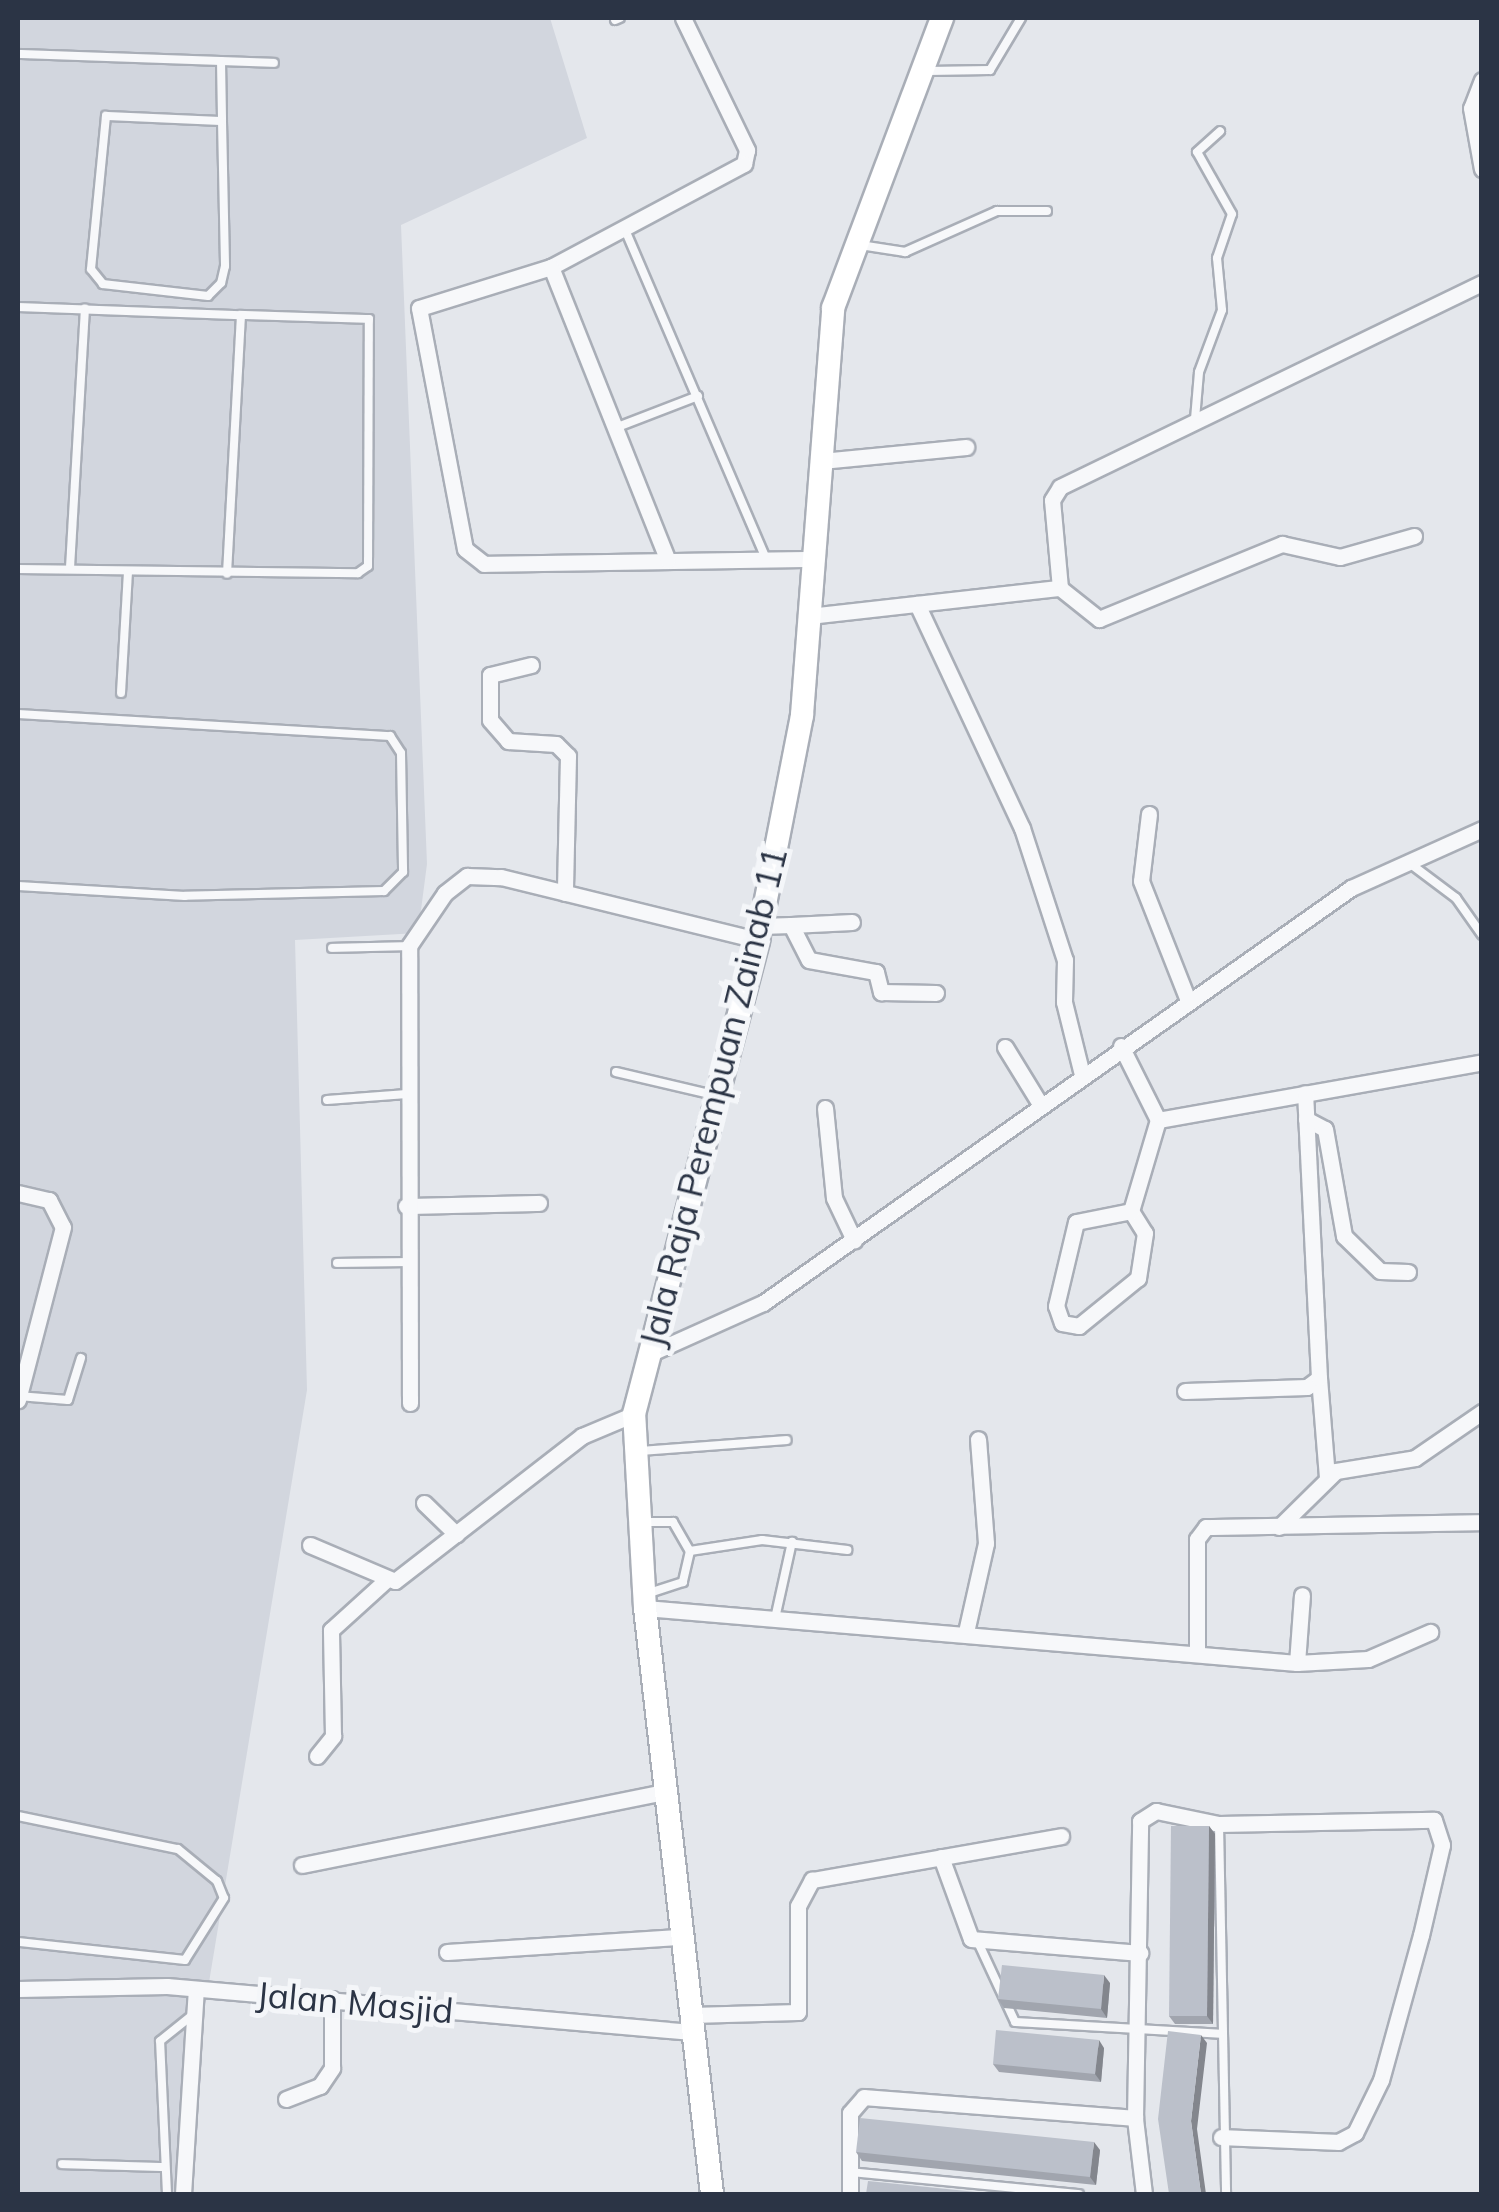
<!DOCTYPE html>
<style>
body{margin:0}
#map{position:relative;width:1499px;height:2212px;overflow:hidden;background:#e4e7ec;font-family:Mulish,sans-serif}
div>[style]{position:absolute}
.built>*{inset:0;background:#d2d6de}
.roads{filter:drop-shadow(2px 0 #a9aeb7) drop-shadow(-2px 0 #a9aeb7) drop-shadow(0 2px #a9aeb7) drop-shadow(0 -2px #a9aeb7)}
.lane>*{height:8px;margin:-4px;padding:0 4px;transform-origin:4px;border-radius:4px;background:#f7f8fa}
.street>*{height:15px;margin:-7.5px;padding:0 7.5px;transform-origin:7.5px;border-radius:7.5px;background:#f7f8fa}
.secondary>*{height:22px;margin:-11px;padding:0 11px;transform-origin:11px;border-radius:11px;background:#fff}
.wall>*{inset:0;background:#a1a5ae}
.shaded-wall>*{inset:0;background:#83868d}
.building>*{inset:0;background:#bbc0ca}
span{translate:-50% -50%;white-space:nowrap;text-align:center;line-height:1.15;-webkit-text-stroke:10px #f4f6f9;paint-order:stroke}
.street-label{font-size:35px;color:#2b3445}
.frame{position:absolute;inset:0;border:20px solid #2b3445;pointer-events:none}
</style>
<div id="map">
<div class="built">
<i style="clip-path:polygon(18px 18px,550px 18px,587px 138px,401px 225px,427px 864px,418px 933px,295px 940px,307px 1390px,174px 2194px,18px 2194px)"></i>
</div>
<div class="roads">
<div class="lane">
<i style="left:615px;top:20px;width:5px;rotate:-22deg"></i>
<i style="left:18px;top:54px;width:256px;rotate:2deg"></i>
<i style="left:221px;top:61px;width:60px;rotate:89deg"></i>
<i style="left:222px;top:121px;width:145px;rotate:88.8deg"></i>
<i style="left:225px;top:266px;width:17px;rotate:103deg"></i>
<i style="left:221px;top:283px;width:18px;rotate:135deg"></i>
<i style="left:208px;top:296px;width:106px;rotate:-173.5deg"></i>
<i style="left:103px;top:284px;width:19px;rotate:-129deg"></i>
<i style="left:91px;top:269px;width:154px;rotate:-84.4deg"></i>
<i style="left:106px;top:116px;width:116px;rotate:2.5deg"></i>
<i style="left:928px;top:71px;width:62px;rotate:-0.9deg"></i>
<i style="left:990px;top:70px;width:61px;rotate:-59.2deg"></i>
<i style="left:626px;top:232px;width:356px;rotate:66.8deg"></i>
<i style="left:860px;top:245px;width:46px;rotate:8.8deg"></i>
<i style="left:905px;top:252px;width:101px;rotate:-24deg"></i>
<i style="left:997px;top:211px;width:50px"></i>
<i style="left:18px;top:307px;width:223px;rotate:2.1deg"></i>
<i style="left:241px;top:315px;width:259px;rotate:93.1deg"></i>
<i style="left:1195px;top:419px;width:47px;rotate:-85.1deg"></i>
<i style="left:1199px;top:372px;width:66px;rotate:-69.6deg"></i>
<i style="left:1222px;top:310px;width:52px;rotate:-95.5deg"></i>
<i style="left:1217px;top:258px;width:46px;rotate:-71.2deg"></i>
<i style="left:1232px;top:214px;width:71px;rotate:-119.4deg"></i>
<i style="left:1197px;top:152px;width:31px;rotate:-42deg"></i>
<i style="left:615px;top:428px;width:89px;rotate:-21.1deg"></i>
<i style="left:70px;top:568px;width:260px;rotate:-86.7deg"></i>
<i style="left:18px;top:569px;width:340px;rotate:0.7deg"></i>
<i style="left:358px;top:573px;width:12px;rotate:-35deg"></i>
<i style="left:368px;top:566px;width:247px;rotate:-89.8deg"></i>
<i style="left:369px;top:319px;width:128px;rotate:-178.2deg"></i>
<i style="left:121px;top:693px;width:120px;rotate:-86.7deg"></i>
<i style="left:18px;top:714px;width:373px;rotate:3.4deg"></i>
<i style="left:390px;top:736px;width:20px;rotate:57deg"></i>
<i style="left:401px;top:753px;width:119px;rotate:89deg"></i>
<i style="left:403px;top:872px;width:27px;rotate:135deg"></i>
<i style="left:384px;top:891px;width:199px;rotate:178.6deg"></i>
<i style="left:185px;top:896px;width:167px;rotate:-176.6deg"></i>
<i style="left:1408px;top:862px;width:60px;rotate:36.9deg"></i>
<i style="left:1456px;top:898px;width:45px;rotate:54.9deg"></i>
<i style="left:332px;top:948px;width:77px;rotate:-1.5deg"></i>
<i style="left:616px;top:1072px;width:101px;rotate:13.2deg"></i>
<i style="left:327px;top:1100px;width:80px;rotate:-4.3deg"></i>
<i style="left:337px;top:1263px;width:70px;rotate:-0.8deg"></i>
<i style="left:18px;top:1396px;width:50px;rotate:4.6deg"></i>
<i style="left:68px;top:1400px;width:44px;rotate:-72.8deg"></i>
<i style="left:641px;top:1451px;width:146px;rotate:-4.3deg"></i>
<i style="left:646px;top:1522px;width:27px"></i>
<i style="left:673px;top:1522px;width:34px;rotate:60deg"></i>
<i style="left:690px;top:1551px;width:32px;rotate:103deg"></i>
<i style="left:683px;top:1582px;width:36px;rotate:162deg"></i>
<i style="left:690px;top:1551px;width:73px;rotate:-8.7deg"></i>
<i style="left:762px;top:1540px;width:86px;rotate:6.7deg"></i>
<i style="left:776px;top:1614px;width:74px;rotate:-77.5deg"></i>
<i style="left:18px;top:1816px;width:163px;rotate:11.7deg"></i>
<i style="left:178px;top:1849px;width:50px;rotate:39.4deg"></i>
<i style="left:217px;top:1881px;width:18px;rotate:68deg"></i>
<i style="left:224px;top:1898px;width:73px;rotate:122.2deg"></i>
<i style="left:185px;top:1960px;width:168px;rotate:-173.8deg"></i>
<i style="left:1219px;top:1824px;width:370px;rotate:88.9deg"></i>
<i style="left:977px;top:1940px;width:90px;rotate:65.1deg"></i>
<i style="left:1015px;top:2022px;width:206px;rotate:3.3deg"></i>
<i style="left:62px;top:2164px;width:103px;rotate:1.7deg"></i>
<i style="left:850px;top:2172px;width:230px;rotate:5.5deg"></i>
<i style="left:167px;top:2194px;width:153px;rotate:-92.6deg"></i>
<i style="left:160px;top:2041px;width:45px;rotate:-38.7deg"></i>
</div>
<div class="street">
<i style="left:683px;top:18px;width:147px;rotate:64.1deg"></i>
<i style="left:747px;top:150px;width:14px;rotate:102deg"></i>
<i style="left:744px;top:164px;width:219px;rotate:151.9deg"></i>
<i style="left:551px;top:267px;width:138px;rotate:162.7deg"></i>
<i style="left:419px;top:308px;width:245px;rotate:79.2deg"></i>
<i style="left:465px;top:549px;width:24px;rotate:38deg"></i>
<i style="left:484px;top:564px;width:330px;rotate:-0.9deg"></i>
<i style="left:1482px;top:80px;width:30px;rotate:111deg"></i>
<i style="left:1471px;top:108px;width:62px;rotate:79.8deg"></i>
<i style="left:551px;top:267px;width:316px;rotate:68.3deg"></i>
<i style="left:821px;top:461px;width:146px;rotate:-5.5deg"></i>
<i style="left:1060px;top:588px;width:88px;rotate:-95.2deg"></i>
<i style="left:1052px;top:500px;width:15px;rotate:-58deg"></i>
<i style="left:1060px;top:487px;width:469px;rotate:-25.8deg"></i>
<i style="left:917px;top:604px;width:247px;rotate:64.9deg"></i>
<i style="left:1022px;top:828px;width:139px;rotate:72deg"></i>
<i style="left:1065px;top:960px;width:42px;rotate:91.4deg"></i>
<i style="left:1064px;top:1002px;width:75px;rotate:76.1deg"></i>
<i style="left:809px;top:616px;width:253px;rotate:-6.4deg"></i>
<i style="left:1060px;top:588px;width:50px;rotate:38.5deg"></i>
<i style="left:1099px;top:619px;width:198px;rotate:-22.3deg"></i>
<i style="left:1282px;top:544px;width:59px;rotate:12.6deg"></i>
<i style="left:1340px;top:557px;width:77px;rotate:-15.8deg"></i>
<i style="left:531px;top:665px;width:42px;rotate:166.3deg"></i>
<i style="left:490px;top:675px;width:45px;rotate:90deg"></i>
<i style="left:490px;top:720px;width:28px;rotate:49deg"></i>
<i style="left:508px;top:741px;width:48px;rotate:3.6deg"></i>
<i style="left:556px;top:744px;width:17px;rotate:45deg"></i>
<i style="left:568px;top:756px;width:137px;rotate:91.3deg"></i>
<i style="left:1149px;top:814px;width:67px;rotate:96.8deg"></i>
<i style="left:1141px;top:881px;width:126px;rotate:68.5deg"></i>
<i style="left:791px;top:925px;width:61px;rotate:-2.8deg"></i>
<i style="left:760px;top:926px;width:31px;rotate:-2deg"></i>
<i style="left:791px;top:925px;width:39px;rotate:63deg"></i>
<i style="left:809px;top:960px;width:68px;rotate:10.2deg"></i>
<i style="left:876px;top:972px;width:21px;rotate:76deg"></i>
<i style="left:881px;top:992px;width:55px;rotate:1deg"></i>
<i style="left:1121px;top:1046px;width:83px;rotate:63.4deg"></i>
<i style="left:1158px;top:1120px;width:329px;rotate:-10.1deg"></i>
<i style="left:1005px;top:1047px;width:67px;rotate:58.4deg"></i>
<i style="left:825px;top:1108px;width:90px;rotate:84.3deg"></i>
<i style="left:834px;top:1198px;width:47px;rotate:64.5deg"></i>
<i style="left:1306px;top:1119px;width:21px;rotate:28deg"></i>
<i style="left:1325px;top:1129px;width:109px;rotate:79.9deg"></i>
<i style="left:1344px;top:1236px;width:50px;rotate:44.2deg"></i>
<i style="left:1380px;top:1271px;width:28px;rotate:2deg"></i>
<i style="left:18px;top:1193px;width:32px;rotate:13deg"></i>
<i style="left:49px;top:1200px;width:30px;rotate:63deg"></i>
<i style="left:63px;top:1227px;width:179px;rotate:104.6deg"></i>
<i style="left:406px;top:1206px;width:133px;rotate:-1.3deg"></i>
<i style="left:1131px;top:1211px;width:26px;rotate:58deg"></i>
<i style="left:1145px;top:1233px;width:46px;rotate:98.8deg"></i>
<i style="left:1138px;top:1278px;width:76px;rotate:140.9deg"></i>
<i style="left:1079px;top:1326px;width:17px;rotate:-170deg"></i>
<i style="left:1062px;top:1323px;width:18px;rotate:-109deg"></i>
<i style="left:1056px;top:1306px;width:86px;rotate:-76.6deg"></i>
<i style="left:1076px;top:1222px;width:56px;rotate:-11.3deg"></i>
<i style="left:1131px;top:1211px;width:95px;rotate:-73.5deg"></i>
<i style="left:651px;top:1353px;width:123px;rotate:-24.1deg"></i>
<i style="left:763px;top:1303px;width:720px;rotate:-35.21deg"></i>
<i style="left:1351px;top:888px;width:144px;rotate:-24.2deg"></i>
<i style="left:1319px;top:1378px;width:100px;rotate:85.4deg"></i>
<i style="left:1185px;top:1391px;width:122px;rotate:-1.9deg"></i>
<i style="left:1307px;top:1387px;width:15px;rotate:-37deg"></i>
<i style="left:1319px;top:1378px;width:285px;rotate:-92.8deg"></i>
<i style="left:410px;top:1403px;width:457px;rotate:-90.1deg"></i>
<i style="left:409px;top:946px;width:64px;rotate:-55.8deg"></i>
<i style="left:445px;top:893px;width:28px;rotate:-38deg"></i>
<i style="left:467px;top:876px;width:34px;rotate:2deg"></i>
<i style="left:501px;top:877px;width:265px;rotate:13.8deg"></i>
<i style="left:424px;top:1503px;width:45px;rotate:44.1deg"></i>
<i style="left:1279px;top:1527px;width:80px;rotate:-44.5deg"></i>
<i style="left:1336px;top:1471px;width:80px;rotate:-9.3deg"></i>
<i style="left:1415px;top:1458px;width:81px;rotate:-34.5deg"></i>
<i style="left:310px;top:1545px;width:92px;rotate:23deg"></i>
<i style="left:395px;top:1581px;width:237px;rotate:-37.8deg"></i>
<i style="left:582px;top:1436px;width:56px;rotate:-22.9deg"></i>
<i style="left:645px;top:1608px;width:654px;rotate:4.82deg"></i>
<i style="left:1297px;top:1663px;width:71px;rotate:-3.2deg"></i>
<i style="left:1368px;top:1659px;width:68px;rotate:-23.5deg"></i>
<i style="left:966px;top:1632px;width:91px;rotate:-77.3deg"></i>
<i style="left:986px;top:1543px;width:104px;rotate:-94.4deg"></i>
<i style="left:1197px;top:1652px;width:113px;rotate:-90deg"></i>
<i style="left:1197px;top:1539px;width:15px;rotate:-53deg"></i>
<i style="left:1206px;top:1527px;width:276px;rotate:-1deg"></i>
<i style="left:1297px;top:1663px;width:68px;rotate:-85.8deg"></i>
<i style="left:317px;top:1756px;width:26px;rotate:-51deg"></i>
<i style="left:333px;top:1736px;width:106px;rotate:-91.1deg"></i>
<i style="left:331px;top:1630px;width:73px;rotate:-42.2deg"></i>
<i style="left:941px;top:1857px;width:87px;rotate:69.9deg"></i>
<i style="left:971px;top:1939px;width:170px;rotate:4.7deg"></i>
<i style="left:302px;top:1865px;width:370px;rotate:-11.4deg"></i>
<i style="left:447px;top:1952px;width:235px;rotate:-3.7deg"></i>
<i style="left:18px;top:1989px;width:149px;rotate:-1.2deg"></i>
<i style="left:167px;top:1986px;width:527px;rotate:5.01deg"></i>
<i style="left:691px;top:2015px;width:107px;rotate:-1.6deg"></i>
<i style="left:798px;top:2012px;width:106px;rotate:-90deg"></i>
<i style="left:798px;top:1906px;width:30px;rotate:-62deg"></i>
<i style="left:812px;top:1880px;width:253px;rotate:-10deg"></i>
<i style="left:286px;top:2099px;width:36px;rotate:-21deg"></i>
<i style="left:320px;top:2086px;width:22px;rotate:-56deg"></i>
<i style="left:332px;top:2068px;width:69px;rotate:-90deg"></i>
<i style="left:183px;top:2194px;width:204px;rotate:-86.4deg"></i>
<i style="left:850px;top:2194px;width:81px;rotate:-90deg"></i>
<i style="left:850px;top:2113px;width:21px;rotate:-49deg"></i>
<i style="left:864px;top:2097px;width:272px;rotate:4.4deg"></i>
<i style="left:1144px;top:2194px;width:77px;rotate:-96.8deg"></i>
<i style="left:1135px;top:2118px;width:297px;rotate:-89deg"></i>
<i style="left:1140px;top:1821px;width:19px;rotate:-32deg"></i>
<i style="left:1156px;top:1811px;width:64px;rotate:11.7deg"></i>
<i style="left:1219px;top:1824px;width:215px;rotate:-1.1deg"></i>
<i style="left:1434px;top:1820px;width:26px;rotate:72deg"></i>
<i style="left:1442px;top:1845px;width:92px;rotate:103.1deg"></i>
<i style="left:1421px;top:1935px;width:150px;rotate:105.4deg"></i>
<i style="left:1381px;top:2080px;width:59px;rotate:116.1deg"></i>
<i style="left:1355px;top:2133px;width:19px;rotate:152deg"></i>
<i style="left:1338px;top:2142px;width:117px;rotate:-177.6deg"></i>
</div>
<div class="secondary">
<i style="left:712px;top:2194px;width:590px;rotate:-96.52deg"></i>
<i style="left:645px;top:1608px;width:194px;rotate:-93.2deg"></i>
<i style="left:634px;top:1414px;width:490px;rotate:-75.3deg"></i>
<i style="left:758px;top:940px;width:229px;rotate:-78.9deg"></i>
<i style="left:802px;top:715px;width:408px;rotate:-85.6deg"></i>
<i style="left:833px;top:308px;width:310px;rotate:-69.4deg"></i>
</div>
</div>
<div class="wall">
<i style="clip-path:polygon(1209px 1826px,1215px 1834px,1213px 2024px,1175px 2024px,1169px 2016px)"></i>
<i style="clip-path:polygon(1110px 1983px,1107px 2018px,1004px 2008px,998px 1999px)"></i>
<i style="clip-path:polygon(1104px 2048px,1101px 2082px,999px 2072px,993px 2064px)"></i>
<i style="clip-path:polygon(1100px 2150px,1096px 2185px,862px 2161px,856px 2152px)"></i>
</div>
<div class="shaded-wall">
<i style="clip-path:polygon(1209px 1826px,1215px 1834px,1213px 2024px,1207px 2016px)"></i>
<i style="clip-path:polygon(1104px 1975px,1110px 1983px,1107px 2018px,1101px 2009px)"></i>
<i style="clip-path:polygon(1201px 2035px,1207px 2043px,1197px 2129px,1206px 2194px,1201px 2194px,1191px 2121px)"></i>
<i style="clip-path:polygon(1099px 2040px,1104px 2048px,1101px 2082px,1095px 2074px)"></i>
<i style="clip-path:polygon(1094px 2142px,1100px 2150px,1096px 2185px,1090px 2177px)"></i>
</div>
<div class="building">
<i style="clip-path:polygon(1171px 1826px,1209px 1826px,1207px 2016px,1169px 2016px)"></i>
<i style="clip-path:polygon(1002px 1965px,1104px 1975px,1101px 2009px,998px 1999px)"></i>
<i style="clip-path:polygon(996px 2030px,1099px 2040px,1095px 2074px,993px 2064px)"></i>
<i style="clip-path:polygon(1168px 2031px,1201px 2035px,1191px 2121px,1201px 2194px,1169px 2194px,1158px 2119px)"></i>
<i style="clip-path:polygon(860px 2118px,1094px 2142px,1090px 2177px,856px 2152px)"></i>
<i style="clip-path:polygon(868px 2181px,996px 2194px,866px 2194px)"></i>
</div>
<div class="street-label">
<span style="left:713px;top:1097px;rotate:-76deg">Jala Raja Perempuan Zainab 11</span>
<span style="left:355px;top:2002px;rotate:5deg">Jalan Masjid</span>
</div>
<div class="frame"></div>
</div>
